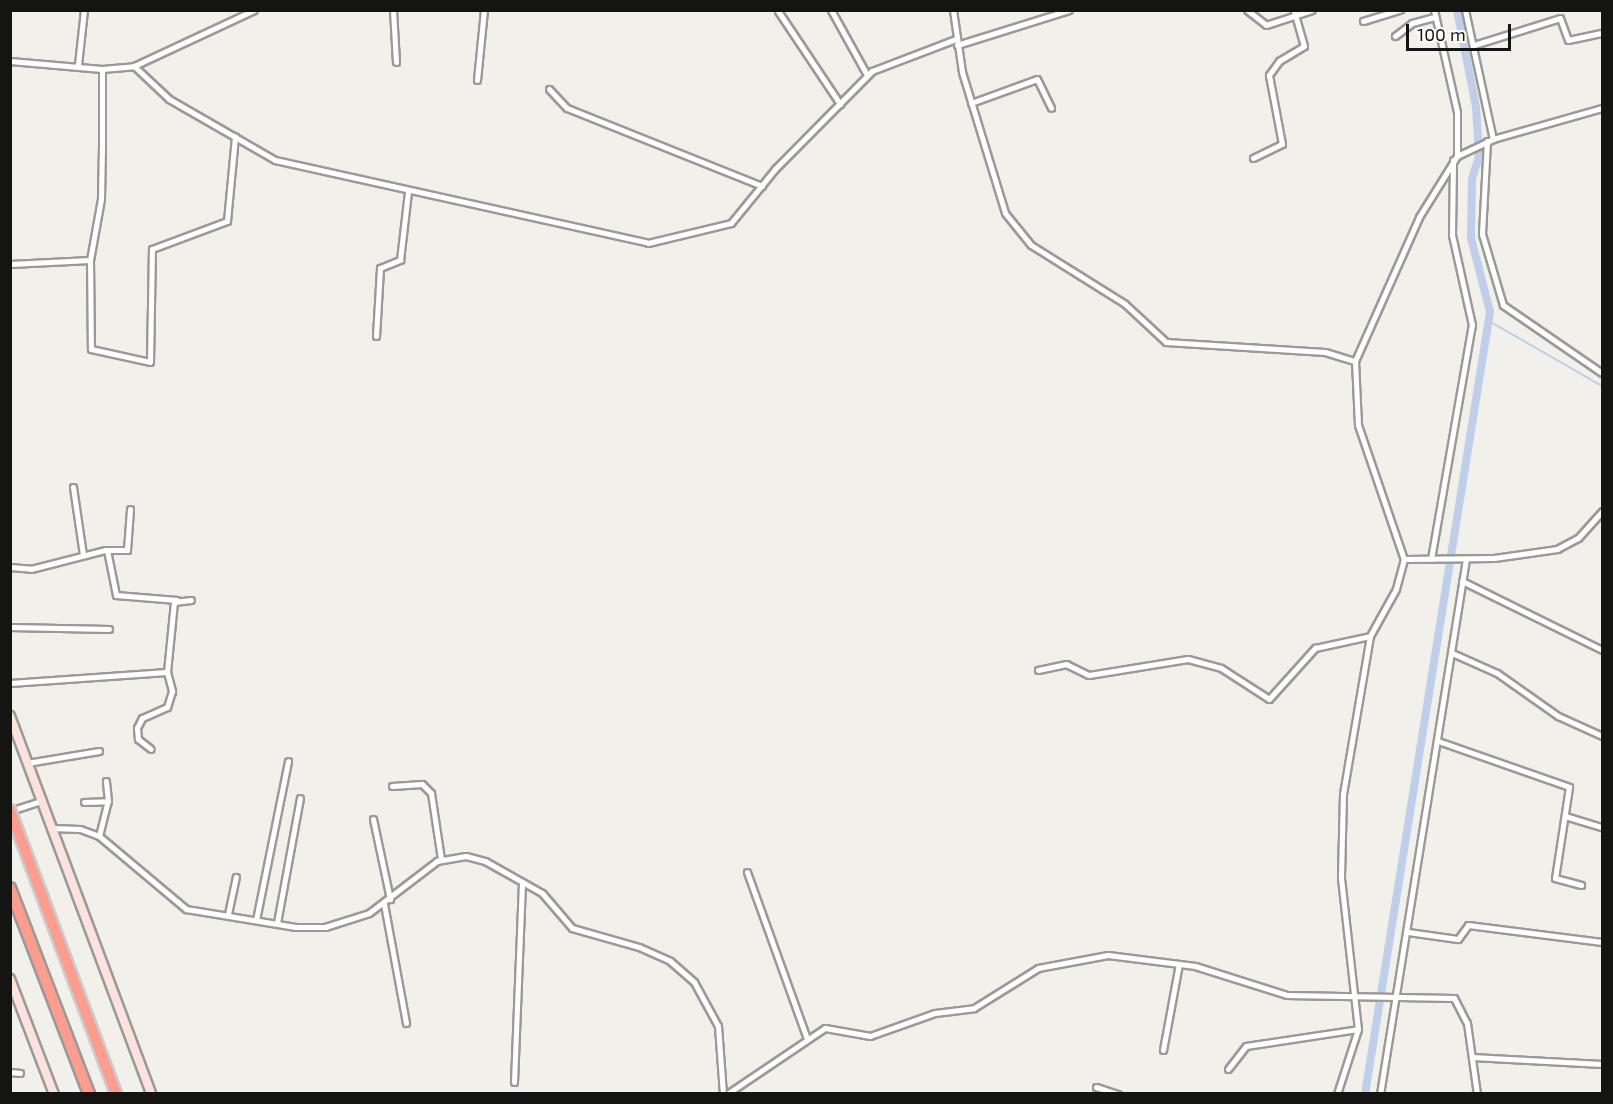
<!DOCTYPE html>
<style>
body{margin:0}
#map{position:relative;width:1613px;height:1104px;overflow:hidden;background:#f1f0eb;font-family:"Exo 2",sans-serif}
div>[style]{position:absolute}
.stream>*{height:2px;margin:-1px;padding:0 1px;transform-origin:1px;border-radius:1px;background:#c0cee9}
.canal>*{height:8px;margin:-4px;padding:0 4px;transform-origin:4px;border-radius:4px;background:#c0cee9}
.roads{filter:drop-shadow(2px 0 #9b9a96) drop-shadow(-2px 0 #9b9a96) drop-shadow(0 2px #9b9a96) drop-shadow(0 -2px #9b9a96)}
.street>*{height:5px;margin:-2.5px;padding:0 2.5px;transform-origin:2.5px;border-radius:2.5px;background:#fff}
.secondary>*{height:8px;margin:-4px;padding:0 4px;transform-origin:4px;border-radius:4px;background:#fee2de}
.highway>*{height:10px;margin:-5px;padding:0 5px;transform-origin:5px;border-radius:5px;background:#fd9d90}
.bridges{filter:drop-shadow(2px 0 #cbcbcb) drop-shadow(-2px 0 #cbcbcb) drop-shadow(0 2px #cbcbcb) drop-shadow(0 -2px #cbcbcb)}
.highway-bridge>*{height:10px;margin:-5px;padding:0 5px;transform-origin:5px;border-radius:5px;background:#fd9d90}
span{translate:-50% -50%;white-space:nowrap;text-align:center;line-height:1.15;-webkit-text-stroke:5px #fefdf8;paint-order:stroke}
.frame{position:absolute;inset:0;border:12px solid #141412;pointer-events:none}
.scale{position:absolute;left:1406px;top:24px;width:105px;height:27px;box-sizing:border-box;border:3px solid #141412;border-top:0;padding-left:8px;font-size:18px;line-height:21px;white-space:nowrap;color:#141412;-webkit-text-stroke:4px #fefdf8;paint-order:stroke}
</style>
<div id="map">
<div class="stream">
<i style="left:1489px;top:321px;width:130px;rotate:29.9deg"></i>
</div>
<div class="canal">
<i style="left:1365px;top:1094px;width:792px;rotate:-80.92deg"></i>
<i style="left:1490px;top:312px;width:76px;rotate:-104.4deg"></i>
<i style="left:1471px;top:238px;width:59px;rotate:-89deg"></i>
<i style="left:1472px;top:179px;width:24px;rotate:-73deg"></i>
<i style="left:1479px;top:156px;width:49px;rotate:-93.5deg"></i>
<i style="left:1476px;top:107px;width:99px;rotate:-101.1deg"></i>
</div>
<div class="roads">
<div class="street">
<i style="left:393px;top:10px;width:52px;rotate:86.7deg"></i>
<i style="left:831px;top:10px;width:74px;rotate:61deg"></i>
<i style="left:953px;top:10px;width:63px;rotate:81.7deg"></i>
<i style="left:962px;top:72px;width:147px;rotate:73deg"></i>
<i style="left:1005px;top:213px;width:41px;rotate:50.9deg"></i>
<i style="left:1031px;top:245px;width:111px;rotate:32.1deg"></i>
<i style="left:1125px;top:304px;width:56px;rotate:42.8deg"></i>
<i style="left:1166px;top:342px;width:159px;rotate:3.6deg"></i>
<i style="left:1325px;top:352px;width:31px;rotate:17deg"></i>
<i style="left:1355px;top:361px;width:64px;rotate:87.3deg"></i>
<i style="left:1358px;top:425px;width:142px;rotate:71.1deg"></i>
<i style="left:1404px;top:559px;width:31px;rotate:105deg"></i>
<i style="left:1396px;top:589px;width:54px;rotate:119deg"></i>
<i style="left:1370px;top:636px;width:160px;rotate:99.7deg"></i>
<i style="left:1343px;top:794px;width:84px;rotate:91.4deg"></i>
<i style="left:1341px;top:878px;width:152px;rotate:83.6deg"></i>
<i style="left:1358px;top:1029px;width:68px;rotate:107.9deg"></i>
<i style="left:1247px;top:10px;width:24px;rotate:38deg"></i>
<i style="left:1266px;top:25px;width:48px;rotate:-18.1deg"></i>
<i style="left:1465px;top:10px;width:132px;rotate:77.8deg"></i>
<i style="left:778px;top:11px;width:112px;rotate:56.3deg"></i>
<i style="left:1363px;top:21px;width:39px;rotate:-17deg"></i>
<i style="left:1395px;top:36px;width:21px;rotate:-37deg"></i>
<i style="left:1412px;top:23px;width:24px;rotate:-15deg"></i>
<i style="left:957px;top:45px;width:117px;rotate:-17.4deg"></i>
<i style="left:1474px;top:45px;width:90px;rotate:-17.4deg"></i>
<i style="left:1560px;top:18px;width:23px;rotate:70deg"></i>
<i style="left:1568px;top:40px;width:35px;rotate:-12deg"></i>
<i style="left:10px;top:61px;width:92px;rotate:5deg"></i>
<i style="left:102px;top:69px;width:77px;rotate:90deg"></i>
<i style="left:102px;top:146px;width:53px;rotate:91.1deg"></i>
<i style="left:101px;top:199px;width:62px;rotate:100.2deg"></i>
<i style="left:90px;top:260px;width:80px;rotate:177.1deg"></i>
<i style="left:78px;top:65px;width:55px;rotate:-83.8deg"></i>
<i style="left:134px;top:66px;width:132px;rotate:-25deg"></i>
<i style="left:102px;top:69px;width:32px;rotate:-5deg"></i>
<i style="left:134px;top:66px;width:48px;rotate:43.3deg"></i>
<i style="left:169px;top:99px;width:122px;rotate:29.9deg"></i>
<i style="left:275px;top:160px;width:382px;rotate:12.5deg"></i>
<i style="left:648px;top:243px;width:85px;rotate:-13.5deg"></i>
<i style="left:731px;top:223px;width:70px;rotate:-50.8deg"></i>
<i style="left:775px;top:169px;width:138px;rotate:-45.3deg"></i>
<i style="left:872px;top:71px;width:90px;rotate:-20.9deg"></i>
<i style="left:477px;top:80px;width:70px;rotate:-84.3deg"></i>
<i style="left:549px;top:89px;width:26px;rotate:47deg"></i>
<i style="left:567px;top:108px;width:210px;rotate:21.8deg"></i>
<i style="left:971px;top:103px;width:70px;rotate:-20deg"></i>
<i style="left:1037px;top:79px;width:32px;rotate:64deg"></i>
<i style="left:1487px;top:141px;width:93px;rotate:93.1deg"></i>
<i style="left:1482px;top:234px;width:74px;rotate:73.5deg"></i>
<i style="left:1503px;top:305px;width:120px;rotate:34.5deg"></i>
<i style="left:1457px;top:156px;width:40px;rotate:-25deg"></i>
<i style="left:1493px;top:139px;width:113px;rotate:-15.9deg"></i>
<i style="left:1253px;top:158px;width:32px;rotate:-26deg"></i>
<i style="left:1282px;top:144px;width:70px;rotate:-100.7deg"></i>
<i style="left:1269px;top:75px;width:17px;rotate:-54deg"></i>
<i style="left:1279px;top:61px;width:29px;rotate:-31deg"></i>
<i style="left:1304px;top:46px;width:37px;rotate:-106deg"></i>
<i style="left:90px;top:260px;width:89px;rotate:89.4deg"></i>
<i style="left:91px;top:349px;width:60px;rotate:12.4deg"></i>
<i style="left:150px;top:362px;width:113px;rotate:-89deg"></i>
<i style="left:152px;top:249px;width:80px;rotate:-20.5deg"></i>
<i style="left:227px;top:221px;width:85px;rotate:-84.6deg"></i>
<i style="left:376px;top:336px;width:68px;rotate:-86.6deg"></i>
<i style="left:380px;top:268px;width:22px;rotate:-22deg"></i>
<i style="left:400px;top:260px;width:68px;rotate:-83.3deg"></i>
<i style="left:1355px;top:361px;width:158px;rotate:-66deg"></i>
<i style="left:1419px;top:217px;width:72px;rotate:-58.1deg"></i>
<i style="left:1457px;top:156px;width:44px;rotate:-90deg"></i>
<i style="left:1457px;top:112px;width:105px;rotate:-102.7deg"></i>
<i style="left:73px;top:487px;width:69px;rotate:81.6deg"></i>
<i style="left:107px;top:550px;width:46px;rotate:78.7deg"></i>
<i style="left:116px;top:595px;width:61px;rotate:4.7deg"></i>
<i style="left:1404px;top:559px;width:90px;rotate:-0.6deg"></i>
<i style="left:1494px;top:558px;width:64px;rotate:-8.1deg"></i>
<i style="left:1557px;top:549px;width:24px;rotate:-28deg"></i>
<i style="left:1578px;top:538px;width:36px;rotate:-48deg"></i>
<i style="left:1431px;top:559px;width:238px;rotate:-80.1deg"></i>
<i style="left:1472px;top:325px;width:92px;rotate:-102.5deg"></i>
<i style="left:1452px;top:235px;width:75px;rotate:-89.2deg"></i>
<i style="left:10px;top:567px;width:21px;rotate:5deg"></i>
<i style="left:31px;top:569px;width:76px;rotate:-14.4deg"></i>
<i style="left:105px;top:550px;width:22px"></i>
<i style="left:127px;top:550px;width:41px;rotate:-85.8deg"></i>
<i style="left:1462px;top:581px;width:156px;rotate:26.2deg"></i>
<i style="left:10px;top:627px;width:99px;rotate:1.2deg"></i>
<i style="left:1452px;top:653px;width:49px;rotate:24deg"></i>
<i style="left:1497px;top:673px;width:75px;rotate:35.2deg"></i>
<i style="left:1558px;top:716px;width:48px;rotate:24.4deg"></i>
<i style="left:1038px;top:670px;width:29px;rotate:-12deg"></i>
<i style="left:1066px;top:664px;width:25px;rotate:26deg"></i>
<i style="left:1089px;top:675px;width:100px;rotate:-9.2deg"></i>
<i style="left:1188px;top:659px;width:34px;rotate:15deg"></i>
<i style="left:1221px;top:668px;width:57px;rotate:32.9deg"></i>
<i style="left:1269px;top:699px;width:69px;rotate:-48deg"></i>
<i style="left:1315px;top:648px;width:56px;rotate:-12.3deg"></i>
<i style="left:167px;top:672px;width:70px;rotate:-84.3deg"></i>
<i style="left:174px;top:602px;width:17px;rotate:-7deg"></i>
<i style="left:10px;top:683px;width:157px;rotate:-4deg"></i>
<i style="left:167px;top:672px;width:20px;rotate:75deg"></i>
<i style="left:172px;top:691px;width:17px;rotate:107deg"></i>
<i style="left:167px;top:707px;width:27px;rotate:156deg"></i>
<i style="left:142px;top:718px;width:11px;rotate:117deg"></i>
<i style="left:137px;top:728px;width:11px;rotate:85deg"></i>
<i style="left:138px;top:739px;width:16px;rotate:38deg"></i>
<i style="left:1438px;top:741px;width:139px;rotate:19.3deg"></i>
<i style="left:1569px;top:787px;width:92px;rotate:98.7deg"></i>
<i style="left:1555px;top:878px;width:27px;rotate:15deg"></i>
<i style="left:27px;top:763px;width:73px;rotate:-9.5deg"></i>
<i style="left:392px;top:786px;width:30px;rotate:-4deg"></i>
<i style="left:422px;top:784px;width:13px;rotate:45deg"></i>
<i style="left:431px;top:793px;width:67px;rotate:81.4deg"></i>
<i style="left:84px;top:802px;width:24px;rotate:-2deg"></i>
<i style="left:10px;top:811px;width:32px;rotate:-18deg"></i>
<i style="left:1565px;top:816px;width:39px;rotate:17deg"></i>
<i style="left:373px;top:819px;width:82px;rotate:78deg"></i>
<i style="left:50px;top:828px;width:30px;rotate:2deg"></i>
<i style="left:80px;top:829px;width:20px;rotate:20deg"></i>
<i style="left:99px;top:836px;width:114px;rotate:40deg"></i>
<i style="left:186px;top:909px;width:111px;rotate:9.3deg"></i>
<i style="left:296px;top:927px;width:29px"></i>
<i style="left:325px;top:927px;width:46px;rotate:-17.7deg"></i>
<i style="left:369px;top:913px;width:86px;rotate:-37.4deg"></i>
<i style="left:437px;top:861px;width:29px;rotate:-10deg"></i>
<i style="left:466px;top:856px;width:20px;rotate:15deg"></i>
<i style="left:485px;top:861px;width:65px;rotate:29.3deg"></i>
<i style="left:542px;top:893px;width:46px;rotate:49.4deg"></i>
<i style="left:572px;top:928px;width:70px;rotate:15.8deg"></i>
<i style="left:639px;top:947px;width:34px;rotate:24deg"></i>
<i style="left:670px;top:961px;width:32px;rotate:41deg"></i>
<i style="left:694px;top:982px;width:50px;rotate:61.4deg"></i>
<i style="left:718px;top:1026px;width:68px;rotate:85.8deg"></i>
<i style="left:99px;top:836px;width:36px;rotate:-76deg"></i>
<i style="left:108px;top:801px;width:20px;rotate:-96deg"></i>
<i style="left:747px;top:872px;width:177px;rotate:70.2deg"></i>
<i style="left:384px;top:904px;width:121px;rotate:79.5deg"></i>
<i style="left:228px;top:914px;width:38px;rotate:-78deg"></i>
<i style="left:256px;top:920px;width:162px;rotate:-78.6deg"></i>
<i style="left:277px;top:923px;width:127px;rotate:-79.6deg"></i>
<i style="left:1408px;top:932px;width:50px;rotate:8deg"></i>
<i style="left:1458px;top:939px;width:17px;rotate:-54deg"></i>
<i style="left:1468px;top:925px;width:135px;rotate:7.2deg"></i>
<i style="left:1163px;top:1050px;width:87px;rotate:-79.5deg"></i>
<i style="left:1472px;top:1057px;width:130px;rotate:3.1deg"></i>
<i style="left:1228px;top:1069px;width:29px;rotate:-52deg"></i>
<i style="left:1246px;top:1046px;width:113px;rotate:-8.6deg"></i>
<i style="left:10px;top:1072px;width:10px;rotate:6deg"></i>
<i style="left:514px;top:1082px;width:200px;rotate:-87.7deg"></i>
<i style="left:1096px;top:1087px;width:23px;rotate:18deg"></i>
<i style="left:727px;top:1094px;width:118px;rotate:-34deg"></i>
<i style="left:825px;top:1028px;width:46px;rotate:10.1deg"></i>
<i style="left:870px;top:1036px;width:69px;rotate:-19.5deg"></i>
<i style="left:935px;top:1013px;width:39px;rotate:-7deg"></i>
<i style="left:974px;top:1008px;width:75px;rotate:-32deg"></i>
<i style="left:1038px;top:968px;width:71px;rotate:-10.5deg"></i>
<i style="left:1108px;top:955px;width:88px;rotate:7.2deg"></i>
<i style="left:1195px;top:966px;width:96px;rotate:17.5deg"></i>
<i style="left:1287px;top:995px;width:167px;rotate:1deg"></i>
<i style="left:1454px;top:998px;width:28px;rotate:63deg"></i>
<i style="left:1467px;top:1023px;width:72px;rotate:82deg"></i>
<i style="left:1380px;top:1094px;width:542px;rotate:-80.87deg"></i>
</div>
<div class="secondary">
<i style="left:10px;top:716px;width:403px;rotate:69.5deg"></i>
<i style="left:10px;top:979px;width:123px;rotate:69.1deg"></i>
</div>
<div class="highway">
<i style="left:10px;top:888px;width:221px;rotate:69deg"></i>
</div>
</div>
<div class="bridges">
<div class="highway-bridge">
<i style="left:10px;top:810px;width:303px;rotate:69.5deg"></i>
</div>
</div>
<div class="frame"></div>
<div class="scale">100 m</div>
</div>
